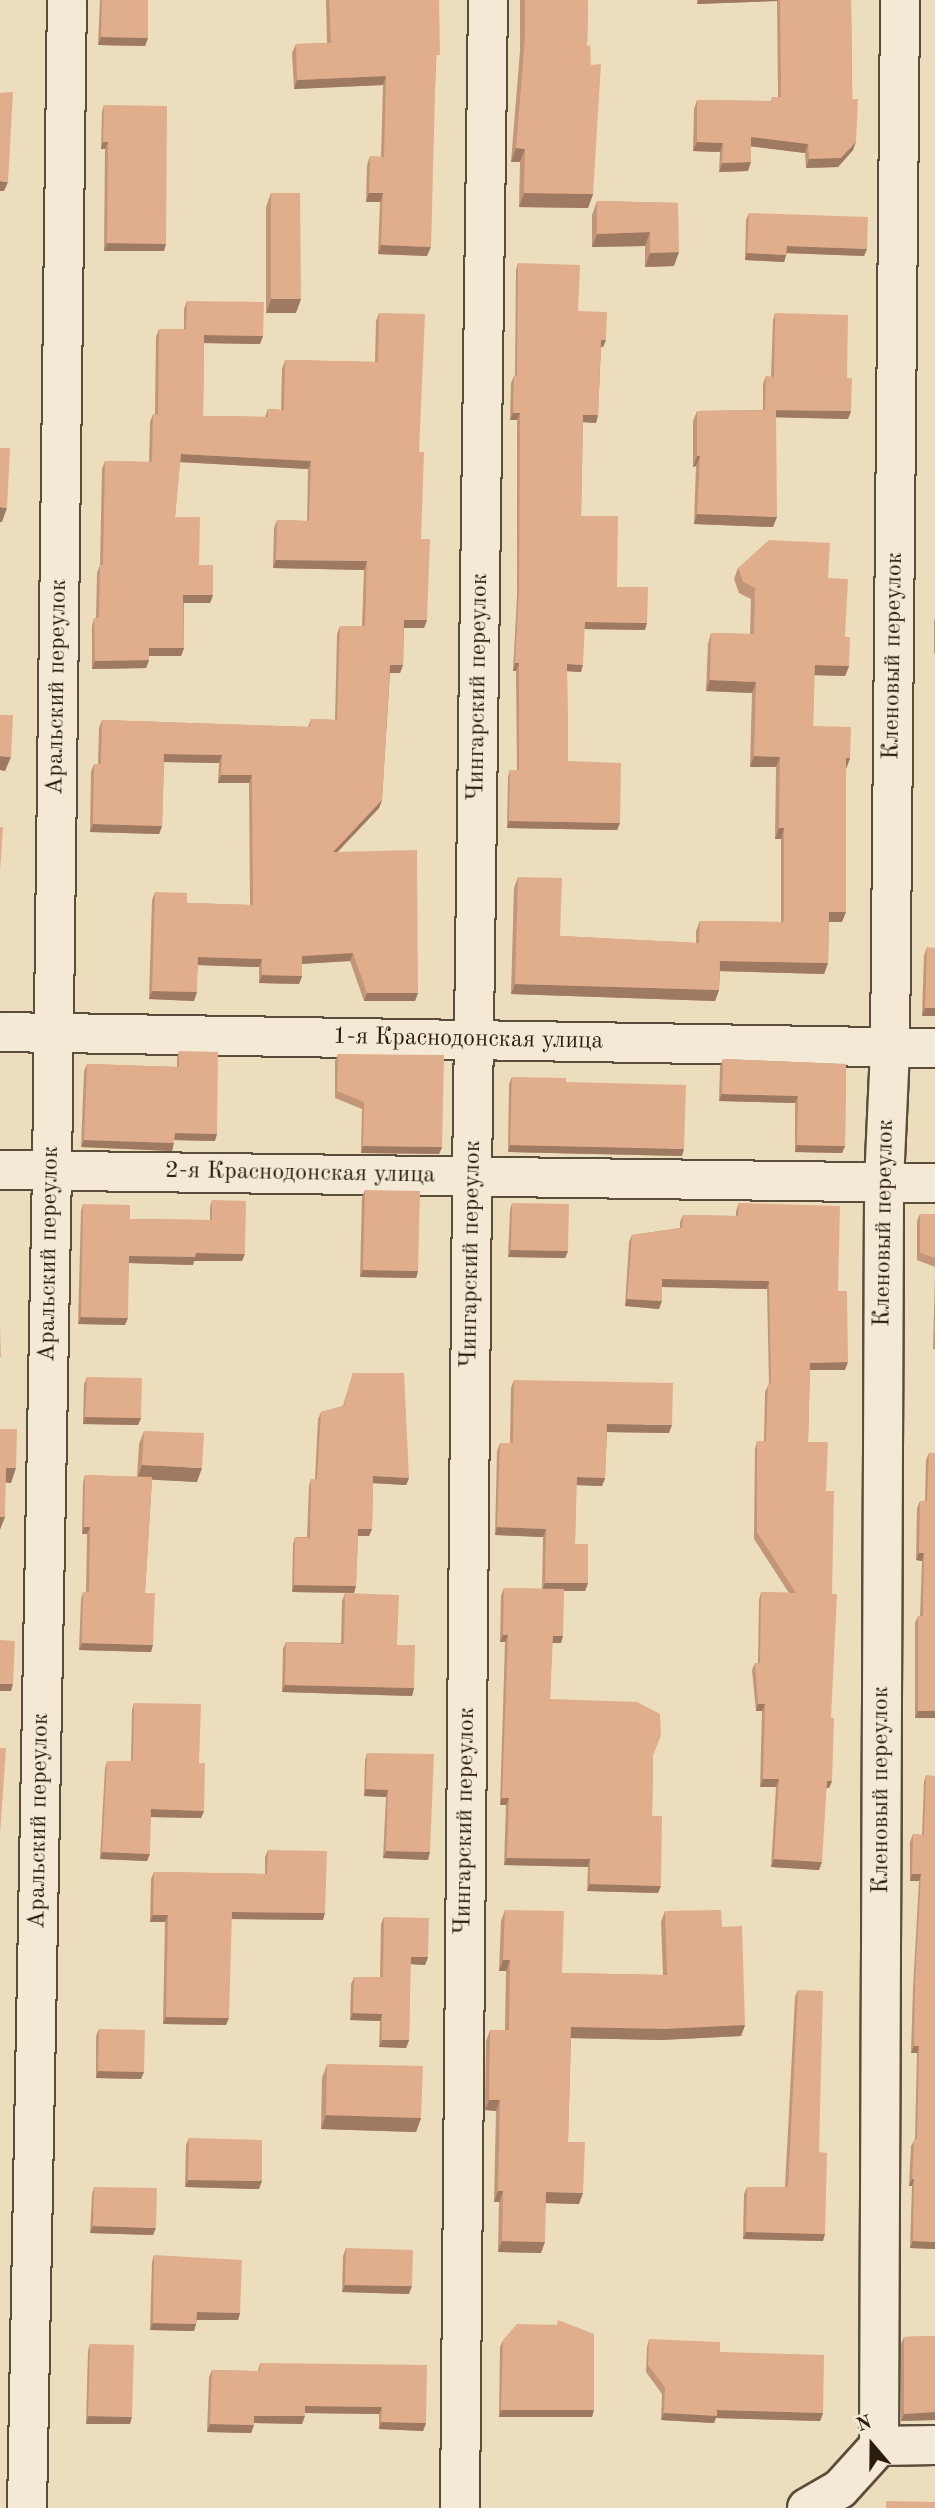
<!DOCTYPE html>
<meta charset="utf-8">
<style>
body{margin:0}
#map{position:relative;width:935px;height:2508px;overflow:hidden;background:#ecddbd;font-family:"Old Standard TT",serif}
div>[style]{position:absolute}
.roads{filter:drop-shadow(2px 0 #5a4d3b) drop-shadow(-2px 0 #5a4d3b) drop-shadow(0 2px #5a4d3b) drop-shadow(0 -2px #5a4d3b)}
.minor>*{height:38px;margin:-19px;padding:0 19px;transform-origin:19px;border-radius:19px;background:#f3e9d4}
.wall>*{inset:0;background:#c29679}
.shaded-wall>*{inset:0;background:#9e7a63}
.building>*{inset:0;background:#e1ae8d}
span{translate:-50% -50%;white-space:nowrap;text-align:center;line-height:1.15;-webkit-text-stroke:5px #f3e9d4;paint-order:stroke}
.street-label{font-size:24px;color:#2a1d10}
.north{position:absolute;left:837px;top:2410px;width:70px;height:70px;-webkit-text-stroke:5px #f3e9d4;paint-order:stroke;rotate:340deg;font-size:19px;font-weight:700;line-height:28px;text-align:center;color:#2a1d10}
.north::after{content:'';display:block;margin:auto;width:24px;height:32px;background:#2a1d10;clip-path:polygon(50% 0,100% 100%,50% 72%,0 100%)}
</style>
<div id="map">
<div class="roads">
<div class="minor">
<i style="left:0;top:1032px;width:935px;rotate:0.98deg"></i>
<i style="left:0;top:1170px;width:935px;rotate:0.8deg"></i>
<i style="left:879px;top:2446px;width:1264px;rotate:-89.77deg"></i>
<i style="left:884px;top:1182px;width:134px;rotate:-87.4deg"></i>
<i style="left:890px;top:1048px;width:1048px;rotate:-89.45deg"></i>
<i style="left:27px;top:2508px;width:1337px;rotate:-88.93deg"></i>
<i style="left:52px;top:1171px;width:1171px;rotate:-89.27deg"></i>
<i style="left:460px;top:2508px;width:1332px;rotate:-89.48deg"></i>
<i style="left:472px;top:1176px;width:1176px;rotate:-89.22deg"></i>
<i style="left:807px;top:2508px;width:38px;rotate:-30deg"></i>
<i style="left:840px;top:2489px;width:58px;rotate:-47.8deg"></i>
<i style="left:879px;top:2446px;width:56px;rotate:-1deg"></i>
</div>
</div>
<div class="wall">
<i style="clip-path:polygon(100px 0,148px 0,148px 38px,145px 46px,98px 45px)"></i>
<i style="clip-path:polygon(326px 0,439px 0,427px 256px,378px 254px,380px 202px,366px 202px,367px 165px,370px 156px,381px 157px,383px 85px,294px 89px,292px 53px,296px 44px,327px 43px)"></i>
<i style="clip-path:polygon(520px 0,588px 0,587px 46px,593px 194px,588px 208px,519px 207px,520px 162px,511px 162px,520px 51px)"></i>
<i style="clip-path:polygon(697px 0,851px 0,853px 150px,838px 167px,806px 168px,805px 153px,751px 146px,748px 171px,719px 172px,720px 152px,693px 151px,694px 109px,697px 100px,771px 101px,772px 97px,778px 97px,777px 1px,697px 4px)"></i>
<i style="clip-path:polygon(104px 105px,164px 251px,104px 251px,105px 149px,101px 149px,102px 112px)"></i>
<i style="clip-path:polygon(271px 193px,296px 313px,266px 313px,266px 207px)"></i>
<i style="clip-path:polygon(597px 201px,678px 203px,674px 266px,645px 267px,645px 246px,592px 247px,592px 215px)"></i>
<i style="clip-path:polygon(749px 213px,867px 249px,864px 256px,787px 253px,784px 262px,745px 260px,746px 220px)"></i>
<i style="clip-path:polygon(518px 263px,578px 311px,606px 340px,603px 347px,601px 347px,598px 415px,596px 423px,583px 422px,581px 516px,617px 587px,645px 630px,584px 629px,581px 672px,567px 671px,568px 761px,620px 823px,617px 830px,507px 828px,508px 777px,510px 770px,517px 770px,516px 671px,513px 671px,517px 596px,517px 420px,510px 420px,511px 383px,514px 376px,515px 376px,516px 270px)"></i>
<i style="clip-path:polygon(187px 301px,263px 336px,260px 344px,204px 343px,203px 416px,265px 417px,268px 409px,281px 410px,282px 369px,285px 360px,375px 362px,376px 321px,379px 313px,419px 452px,421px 539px,427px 620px,424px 628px,404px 628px,403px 665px,400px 673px,390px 673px,382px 800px,379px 808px,337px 852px,418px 993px,415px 1001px,364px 1001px,350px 961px,302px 964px,302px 976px,299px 984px,259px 983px,259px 967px,198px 965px,194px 1001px,149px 999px,152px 900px,155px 892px,187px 903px,250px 905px,249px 783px,218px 783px,219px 763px,164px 762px,162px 826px,159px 834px,90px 832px,91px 772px,94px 764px,98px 764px,99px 728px,102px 720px,308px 727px,311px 719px,335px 720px,337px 634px,340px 626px,362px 626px,364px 570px,273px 568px,274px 528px,277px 520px,307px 521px,308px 469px,180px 462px,175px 517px,213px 595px,210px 603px,184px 603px,184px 648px,181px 656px,149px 656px,149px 660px,146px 668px,92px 669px,92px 626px,94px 618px,96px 618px,97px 573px,100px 565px,102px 469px,105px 461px,149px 462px,150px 422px,153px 414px,155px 414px,156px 337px,159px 329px,184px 329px,184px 309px)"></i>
<i style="clip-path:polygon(775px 313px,847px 378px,851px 411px,848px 419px,776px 417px,773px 527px,694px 524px,696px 466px,693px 467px,693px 421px,697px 411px,763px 410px,763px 384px,766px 376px,771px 377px,773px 320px)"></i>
<i style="clip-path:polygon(738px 568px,828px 578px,845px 637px,849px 666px,845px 676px,814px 675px,813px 726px,850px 758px,846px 769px,842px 922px,829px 922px,828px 963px,824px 974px,720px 971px,719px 990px,715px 1001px,511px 994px,514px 888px,518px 877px,560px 936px,696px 943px,696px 931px,700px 921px,781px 922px,781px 839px,775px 839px,776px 767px,750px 767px,752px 693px,706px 691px,708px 644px,711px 633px,750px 634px,751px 599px,739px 593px,734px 579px)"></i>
<i style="clip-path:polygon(935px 619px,935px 654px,934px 654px,934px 621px)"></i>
<i style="clip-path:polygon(927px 947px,935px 1016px,922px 1016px,924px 956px)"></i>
<i style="clip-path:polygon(179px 1051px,215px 1141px,174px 1140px,172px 1151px,81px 1147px,84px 1071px,87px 1064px,177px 1067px,177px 1058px)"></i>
<i style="clip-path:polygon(338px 1054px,442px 1147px,439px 1154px,361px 1153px,362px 1109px,335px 1098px,335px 1061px)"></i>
<i style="clip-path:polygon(723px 1059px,846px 1064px,845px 1146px,842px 1153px,795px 1152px,795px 1103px,719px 1101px,720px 1066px)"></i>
<i style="clip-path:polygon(512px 1077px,566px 1082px,682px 1156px,508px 1152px,509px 1084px)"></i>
<i style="clip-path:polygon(365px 1190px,418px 1271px,416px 1278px,360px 1277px,362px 1197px)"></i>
<i style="clip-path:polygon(212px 1200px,242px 1261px,194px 1261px,193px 1265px,129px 1263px,125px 1325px,78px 1324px,81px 1211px,83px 1204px,130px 1219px,210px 1220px,210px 1207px)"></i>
<i style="clip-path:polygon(512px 1203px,568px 1251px,565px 1258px,508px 1257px,510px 1210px)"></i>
<i style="clip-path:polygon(739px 1203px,838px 1291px,845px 1370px,810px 1370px,808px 1442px,826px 1491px,831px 1718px,832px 1781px,829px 1788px,826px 1788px,819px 1870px,771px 1867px,776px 1787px,760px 1787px,762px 1711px,756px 1711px,752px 1670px,755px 1663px,758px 1663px,759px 1600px,761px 1592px,789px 1593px,754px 1539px,755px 1449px,757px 1441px,764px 1441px,765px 1392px,769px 1384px,767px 1289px,662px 1287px,659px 1309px,625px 1306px,629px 1242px,632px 1235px,680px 1228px,680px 1222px,683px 1215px,736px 1216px,736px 1211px)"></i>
<i style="clip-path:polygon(920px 1214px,935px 1214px,935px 1267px,917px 1260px,917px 1221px)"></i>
<i style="clip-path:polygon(935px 1275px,935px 1349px,933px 1349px)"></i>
<i style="clip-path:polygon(353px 1373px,409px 1478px,406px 1485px,373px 1483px,372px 1529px,369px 1536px,358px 1536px,356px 1586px,354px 1593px,292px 1592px,293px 1544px,295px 1537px,307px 1537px,309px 1486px,311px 1479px,315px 1479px,318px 1419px,321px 1412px,343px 1406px)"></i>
<i style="clip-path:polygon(87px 1377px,141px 1418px,138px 1425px,83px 1424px,84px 1384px)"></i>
<i style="clip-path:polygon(514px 1380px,669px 1433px,607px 1432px,605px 1478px,602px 1486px,576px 1485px,575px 1544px,588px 1583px,585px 1591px,564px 1591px,561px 1643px,552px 1643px,550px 1699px,653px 1757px,652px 1816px,658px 1893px,587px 1891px,588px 1867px,504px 1865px,506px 1805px,500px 1805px,505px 1642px,500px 1642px,501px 1595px,504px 1588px,542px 1589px,543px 1537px,495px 1535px,497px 1451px,500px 1443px,510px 1443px,511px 1388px)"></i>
<i style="clip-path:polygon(144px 1431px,197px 1482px,152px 1479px,145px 1593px,151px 1652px,79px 1650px,81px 1599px,83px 1592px,86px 1592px,87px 1534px,82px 1534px,83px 1482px,85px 1475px,137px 1477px,139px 1444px)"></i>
<i style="clip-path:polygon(929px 1453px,935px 1718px,915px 1718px,915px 1623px,918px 1616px,920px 1616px,922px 1561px,916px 1560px,917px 1508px,920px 1501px,925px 1501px,926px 1460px)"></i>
<i style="clip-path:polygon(345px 1593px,397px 1645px,414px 1688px,412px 1696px,282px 1692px,283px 1649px,286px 1642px,341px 1643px,342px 1601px)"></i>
<i style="clip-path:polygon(134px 1703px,199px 1763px,204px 1811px,201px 1818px,151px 1817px,147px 1861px,100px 1859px,105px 1768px,107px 1761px,131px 1761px,132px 1710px)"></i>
<i style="clip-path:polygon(367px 1753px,428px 1860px,383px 1858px,386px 1797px,364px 1796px,365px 1760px)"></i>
<i style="clip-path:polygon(926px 1775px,935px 2249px,910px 2248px,912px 2186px,909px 2186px,911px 2146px,915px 2139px,917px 2053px,911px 2053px,913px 1988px,919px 1881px,910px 1881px,910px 1842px,913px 1834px,922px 1835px,924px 1782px)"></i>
<i style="clip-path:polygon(268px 1850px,323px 1920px,231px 1919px,226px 2025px,163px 2024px,165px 1922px,150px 1922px,151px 1879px,154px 1872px,265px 1874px,265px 1857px)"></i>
<i style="clip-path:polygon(505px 1910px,562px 1973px,663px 1975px,661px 1922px,665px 1911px,722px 1927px,745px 2025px,741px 2036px,661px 2040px,571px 2038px,568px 2142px,579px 2204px,546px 2203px,541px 2253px,498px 2252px,499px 2202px,494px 2202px,496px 2111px,485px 2110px,486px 2041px,490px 2030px,505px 2030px,506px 1971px,499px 1971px,501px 1921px)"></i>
<i style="clip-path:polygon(384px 1917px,428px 1957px,425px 1965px,410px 1964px,409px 2040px,406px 2048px,379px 2047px,380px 2021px,350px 2020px,351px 1984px,354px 1977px,380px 1977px,381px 1924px)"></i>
<i style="clip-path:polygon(798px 1990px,819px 2152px,823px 2241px,743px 2239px,744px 2194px,747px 2187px,785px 2187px,795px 1997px)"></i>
<i style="clip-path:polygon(99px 2029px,141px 2079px,96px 2078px,96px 2036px)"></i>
<i style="clip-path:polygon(327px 2064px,421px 2118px,416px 2132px,321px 2129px,322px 2078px)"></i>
<i style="clip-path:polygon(189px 2138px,259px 2189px,185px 2187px,186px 2145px)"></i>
<i style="clip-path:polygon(94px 2187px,153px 2235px,90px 2233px,92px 2194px)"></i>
<i style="clip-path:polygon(346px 2248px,409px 2294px,342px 2292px,343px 2256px)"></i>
<i style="clip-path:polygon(154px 2255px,240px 2313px,238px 2320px,197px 2320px,194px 2331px,150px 2330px,152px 2262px)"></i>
<i style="clip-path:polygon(935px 2336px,935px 2420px,901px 2421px,901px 2344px,904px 2337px)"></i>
<i style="clip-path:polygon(649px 2339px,720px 2352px,823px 2413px,820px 2421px,716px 2418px,714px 2423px,661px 2420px,662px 2394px,646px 2372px,647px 2347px)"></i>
<i style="clip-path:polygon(503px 2340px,592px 2417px,499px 2417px,500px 2347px)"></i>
<i style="clip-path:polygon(90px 2344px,130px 2424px,86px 2424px,88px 2351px)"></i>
<i style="clip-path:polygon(260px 2363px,426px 2423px,423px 2431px,379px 2429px,379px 2414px,305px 2413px,302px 2424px,254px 2423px,251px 2433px,207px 2432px,209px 2377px,212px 2370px,258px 2371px)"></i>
</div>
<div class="shaded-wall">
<i style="clip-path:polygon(699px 0,778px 0,777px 1px,697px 4px)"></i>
<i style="clip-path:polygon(101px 37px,148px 38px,145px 46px,98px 45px)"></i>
<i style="clip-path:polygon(386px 76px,383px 85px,294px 89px,297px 80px)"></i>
<i style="clip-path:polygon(751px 137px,808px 144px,805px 153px,748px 146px)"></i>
<i style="clip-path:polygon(103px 142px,108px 142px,105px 149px,101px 149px)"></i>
<i style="clip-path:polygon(697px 142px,723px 143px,720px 152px,693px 151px)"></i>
<i style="clip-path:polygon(856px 142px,853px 150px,838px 167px,806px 168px,809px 159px)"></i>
<i style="clip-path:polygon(516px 148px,525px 149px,520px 162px,511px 162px)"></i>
<i style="clip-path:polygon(751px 162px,748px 171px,719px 172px,722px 163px)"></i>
<i style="clip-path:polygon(0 181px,8px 182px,4px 191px,0 191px)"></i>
<i style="clip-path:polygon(369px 193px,383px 193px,380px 202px,366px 202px)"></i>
<i style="clip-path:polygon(524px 193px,593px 194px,588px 208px,519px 207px)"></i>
<i style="clip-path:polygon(650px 232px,645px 246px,592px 247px,597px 234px)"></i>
<i style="clip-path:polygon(107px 243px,166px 244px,164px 251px,104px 251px)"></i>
<i style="clip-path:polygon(381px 245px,431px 247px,427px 256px,378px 254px)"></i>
<i style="clip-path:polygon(787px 246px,867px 249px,864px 256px,784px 253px)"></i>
<i style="clip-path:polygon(679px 252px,674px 266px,645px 267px,650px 253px)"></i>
<i style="clip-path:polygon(747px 253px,786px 255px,784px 262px,745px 260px)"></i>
<i style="clip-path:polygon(271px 299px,301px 299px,296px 313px,266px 313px)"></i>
<i style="clip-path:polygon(204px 335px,263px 336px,260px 344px,201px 343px)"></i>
<i style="clip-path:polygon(601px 340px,606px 340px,603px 347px,598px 347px)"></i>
<i style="clip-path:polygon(765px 410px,851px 411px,848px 419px,762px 417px)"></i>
<i style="clip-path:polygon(513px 413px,520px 413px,517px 420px,510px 420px)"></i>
<i style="clip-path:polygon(583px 415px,598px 415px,596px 423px,581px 422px)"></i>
<i style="clip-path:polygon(181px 454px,311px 461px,308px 469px,178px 462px)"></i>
<i style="clip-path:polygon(697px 456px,700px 456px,696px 466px,693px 467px)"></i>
<i style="clip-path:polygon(0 507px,7px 508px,2px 522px,0 522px)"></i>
<i style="clip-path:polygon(697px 514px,777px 517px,773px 527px,694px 524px)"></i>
<i style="clip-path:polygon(276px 560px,367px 561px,364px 570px,273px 568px)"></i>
<i style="clip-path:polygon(183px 595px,213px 595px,210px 603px,181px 603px)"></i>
<i style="clip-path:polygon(404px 620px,427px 620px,424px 628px,402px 628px)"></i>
<i style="clip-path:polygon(585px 622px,647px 623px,645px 630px,582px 629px)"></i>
<i style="clip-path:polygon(149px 648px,184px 648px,181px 656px,146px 656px)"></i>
<i style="clip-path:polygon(149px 660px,146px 668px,92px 669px,95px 661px)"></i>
<i style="clip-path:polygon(515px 663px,519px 663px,516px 671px,513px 671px)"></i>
<i style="clip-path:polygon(567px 664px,583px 665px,581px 672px,564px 671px)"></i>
<i style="clip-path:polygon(390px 665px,403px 665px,400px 673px,387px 673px)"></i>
<i style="clip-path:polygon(815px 665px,849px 666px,845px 676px,811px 675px)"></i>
<i style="clip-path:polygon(710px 680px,756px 682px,752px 693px,706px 691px)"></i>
<i style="clip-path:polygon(164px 754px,222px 755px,219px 763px,161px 762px)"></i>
<i style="clip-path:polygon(0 756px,11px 757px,5px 771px,0 770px)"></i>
<i style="clip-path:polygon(754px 756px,780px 757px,776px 767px,750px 767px)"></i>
<i style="clip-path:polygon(846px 758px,850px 758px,846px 769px)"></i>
<i style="clip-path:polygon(221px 775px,252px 775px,249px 783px,218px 783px)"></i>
<i style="clip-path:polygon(382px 800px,379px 808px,330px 860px,333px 852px)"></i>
<i style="clip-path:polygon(509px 821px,620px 823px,617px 830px,507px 828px)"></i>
<i style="clip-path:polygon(93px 824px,162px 826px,159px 834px,90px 832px)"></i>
<i style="clip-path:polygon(779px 828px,784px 828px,781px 839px,775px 839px)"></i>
<i style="clip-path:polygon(829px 912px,846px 912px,842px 922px,825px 922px)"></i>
<i style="clip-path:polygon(353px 953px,350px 961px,299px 964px,302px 956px)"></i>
<i style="clip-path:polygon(198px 957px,262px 959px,259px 967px,195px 965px)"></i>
<i style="clip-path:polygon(720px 961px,828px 963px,824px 974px,716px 971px)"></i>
<i style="clip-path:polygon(262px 975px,302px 976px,299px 984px,259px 983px)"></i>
<i style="clip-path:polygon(515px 984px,719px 990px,715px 1001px,511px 994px)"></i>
<i style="clip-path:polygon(152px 991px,197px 992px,194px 1001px,149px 999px)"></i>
<i style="clip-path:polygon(367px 993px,418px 993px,415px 1001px,364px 1001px)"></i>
<i style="clip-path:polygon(925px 1008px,935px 1008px,935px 1016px,922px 1016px)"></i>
<i style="clip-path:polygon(722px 1094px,798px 1096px,795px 1103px,719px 1101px)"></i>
<i style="clip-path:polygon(175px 1133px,217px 1134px,215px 1141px,172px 1140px)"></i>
<i style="clip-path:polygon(84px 1140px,174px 1143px,172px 1151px,81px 1147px)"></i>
<i style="clip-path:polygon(510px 1145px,684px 1149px,682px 1156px,508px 1152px)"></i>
<i style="clip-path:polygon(797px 1145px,845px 1146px,842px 1153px,795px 1152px)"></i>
<i style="clip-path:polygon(363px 1146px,442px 1147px,439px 1154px,361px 1153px)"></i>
<i style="clip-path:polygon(511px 1250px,568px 1251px,565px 1258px,508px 1257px)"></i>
<i style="clip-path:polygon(196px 1253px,245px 1254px,242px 1261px,194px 1261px,193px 1265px,127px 1263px,129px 1256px)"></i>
<i style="clip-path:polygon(363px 1270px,418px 1271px,416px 1278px,360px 1277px)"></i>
<i style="clip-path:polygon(662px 1279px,769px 1281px,767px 1289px,660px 1287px)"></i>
<i style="clip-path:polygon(627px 1299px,662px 1301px,659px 1309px,625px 1306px)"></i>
<i style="clip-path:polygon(81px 1317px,128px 1318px,125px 1325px,78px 1324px)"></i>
<i style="clip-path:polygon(848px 1362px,845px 1370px,807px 1370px,810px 1363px)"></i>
<i style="clip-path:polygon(85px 1417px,141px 1418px,138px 1425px,83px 1424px)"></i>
<i style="clip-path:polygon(607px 1424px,672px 1425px,669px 1433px,604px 1432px)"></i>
<i style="clip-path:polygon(142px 1465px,202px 1468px,197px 1482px,137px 1479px)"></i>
<i style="clip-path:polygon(6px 1468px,16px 1468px,11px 1483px,1px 1482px)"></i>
<i style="clip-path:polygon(373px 1476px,409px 1478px,406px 1485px,370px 1483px)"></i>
<i style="clip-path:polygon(577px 1477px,605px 1478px,602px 1486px,574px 1485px)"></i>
<i style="clip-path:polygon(0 1517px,5px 1517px,0 1530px)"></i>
<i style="clip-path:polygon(84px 1527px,90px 1527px,87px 1534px,82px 1534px)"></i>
<i style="clip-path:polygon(497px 1527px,546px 1529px,543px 1537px,495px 1535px)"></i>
<i style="clip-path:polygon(358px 1529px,372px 1529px,369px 1536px,355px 1536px)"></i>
<i style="clip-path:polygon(919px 1553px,924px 1553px,922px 1561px,916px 1560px)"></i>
<i style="clip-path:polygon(545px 1583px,588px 1583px,585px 1591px,542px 1591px)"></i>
<i style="clip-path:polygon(294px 1585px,356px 1586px,354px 1593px,292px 1592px)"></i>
<i style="clip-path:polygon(503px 1635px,508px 1635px,505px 1642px,500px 1642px)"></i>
<i style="clip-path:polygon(553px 1636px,563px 1636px,561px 1643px,550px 1643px)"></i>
<i style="clip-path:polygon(82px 1643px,153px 1645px,151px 1652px,79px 1650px)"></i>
<i style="clip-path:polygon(0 1684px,13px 1684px,11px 1691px,0 1691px)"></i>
<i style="clip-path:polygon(285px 1685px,414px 1688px,412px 1696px,282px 1692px)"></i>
<i style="clip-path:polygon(758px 1704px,765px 1704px,762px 1711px,756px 1711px)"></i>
<i style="clip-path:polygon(918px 1711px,935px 1711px,935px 1718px,915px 1718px)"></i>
<i style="clip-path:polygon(763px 1779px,779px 1779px,776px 1787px,760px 1787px)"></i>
<i style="clip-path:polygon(827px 1781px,832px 1781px,829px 1788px,824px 1788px)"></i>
<i style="clip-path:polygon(366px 1789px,388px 1790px,386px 1797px,364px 1796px)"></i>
<i style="clip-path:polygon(502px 1798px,509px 1798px,506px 1805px,500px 1805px)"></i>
<i style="clip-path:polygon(151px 1809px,204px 1811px,201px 1818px,148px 1817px)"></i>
<i style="clip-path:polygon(386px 1851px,430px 1852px,428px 1860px,383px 1858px)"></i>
<i style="clip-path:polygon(102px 1852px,150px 1854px,147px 1861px,100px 1859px)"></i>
<i style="clip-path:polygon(507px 1858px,590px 1859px,588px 1867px,504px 1865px)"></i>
<i style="clip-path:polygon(774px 1859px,822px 1862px,819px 1870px,771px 1867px)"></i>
<i style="clip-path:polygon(912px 1874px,921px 1874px,919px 1881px,910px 1881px)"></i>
<i style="clip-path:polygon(590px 1884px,661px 1886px,658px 1893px,587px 1891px)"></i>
<i style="clip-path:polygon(232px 1912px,325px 1913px,323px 1920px,229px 1919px)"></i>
<i style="clip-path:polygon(153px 1915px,168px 1915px,165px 1922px,150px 1922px)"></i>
<i style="clip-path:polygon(411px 1957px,428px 1957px,425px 1965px,408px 1964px)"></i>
<i style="clip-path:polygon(503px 1960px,510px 1960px,506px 1971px,499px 1971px)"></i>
<i style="clip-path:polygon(353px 2013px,382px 2014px,380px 2021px,350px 2020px)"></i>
<i style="clip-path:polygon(166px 2017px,229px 2018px,226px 2025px,163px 2024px)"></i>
<i style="clip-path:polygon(745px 2025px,741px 2036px,661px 2040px,567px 2038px,571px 2027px)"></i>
<i style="clip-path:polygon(382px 2040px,409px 2040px,406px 2048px,379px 2047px)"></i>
<i style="clip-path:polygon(914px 2046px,919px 2046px,917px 2053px,911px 2053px)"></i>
<i style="clip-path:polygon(98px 2071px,144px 2072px,141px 2079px,96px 2078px)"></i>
<i style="clip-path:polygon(489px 2100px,500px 2100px,496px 2111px,485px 2110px)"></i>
<i style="clip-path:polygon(326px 2115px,421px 2118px,416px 2132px,321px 2129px)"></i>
<i style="clip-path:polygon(912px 2179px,914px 2179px,912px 2186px,909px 2186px)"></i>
<i style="clip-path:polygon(188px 2180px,262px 2181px,259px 2189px,185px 2187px)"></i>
<i style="clip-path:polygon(498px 2191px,503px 2191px,499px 2202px,494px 2202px)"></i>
<i style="clip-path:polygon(546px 2192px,583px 2193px,579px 2204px,542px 2203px)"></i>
<i style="clip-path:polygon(93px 2226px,156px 2228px,153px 2235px,90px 2233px)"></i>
<i style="clip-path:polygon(746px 2232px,825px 2234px,823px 2241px,743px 2239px)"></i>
<i style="clip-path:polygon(502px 2241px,545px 2242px,541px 2253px,498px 2252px)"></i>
<i style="clip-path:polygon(913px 2241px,935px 2242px,935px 2249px,910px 2248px)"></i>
<i style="clip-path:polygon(345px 2285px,412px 2286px,409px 2294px,342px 2292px)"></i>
<i style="clip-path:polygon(197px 2312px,240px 2313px,238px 2320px,194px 2320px)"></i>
<i style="clip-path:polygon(153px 2323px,196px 2324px,194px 2331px,150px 2330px)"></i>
<i style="clip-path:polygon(305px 2406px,382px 2407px,379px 2414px,303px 2413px)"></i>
<i style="clip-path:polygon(501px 2410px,594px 2410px,592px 2417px,499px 2417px)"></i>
<i style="clip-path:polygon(717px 2410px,823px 2413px,820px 2421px,716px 2418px,714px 2423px,661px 2420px,664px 2413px)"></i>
<i style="clip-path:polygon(935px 2412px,935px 2420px,901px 2421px,904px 2414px)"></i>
<i style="clip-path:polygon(88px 2416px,132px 2417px,130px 2424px,86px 2424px)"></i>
<i style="clip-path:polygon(254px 2416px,305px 2416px,302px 2424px,251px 2423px)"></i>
<i style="clip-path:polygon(381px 2422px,426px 2423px,423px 2431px,379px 2429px)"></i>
<i style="clip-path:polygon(210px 2424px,254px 2425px,251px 2433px,207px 2432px)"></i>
</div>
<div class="building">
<i style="clip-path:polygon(102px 0,148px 0,148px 38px,101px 37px)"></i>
<i style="clip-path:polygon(329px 0,439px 0,440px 55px,436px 55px,431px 247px,381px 245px,383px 193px,369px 193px,370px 156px,384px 157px,386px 76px,297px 80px,296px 44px,331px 43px)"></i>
<i style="clip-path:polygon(525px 0,588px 0,587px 46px,590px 45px,591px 65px,601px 64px,593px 194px,524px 193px,525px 149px,516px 148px,525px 37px)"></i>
<i style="clip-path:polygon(780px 0,851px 0,852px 99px,858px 99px,856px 142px,841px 158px,809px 159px,808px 144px,751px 137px,751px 162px,722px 163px,723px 143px,697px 142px,697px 100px,772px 101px,772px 97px,781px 97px)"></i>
<i style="clip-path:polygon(13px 92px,8px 182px,0 181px,0 93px)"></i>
<i style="clip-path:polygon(104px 105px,167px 106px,166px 244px,107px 243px,108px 142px,103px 142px)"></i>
<i style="clip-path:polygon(271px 193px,300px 193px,301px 299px,271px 299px)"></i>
<i style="clip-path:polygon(597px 201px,678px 203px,679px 252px,650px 253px,650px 232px,597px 234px)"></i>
<i style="clip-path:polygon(749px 213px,868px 217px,867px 249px,787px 246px,786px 255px,747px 253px)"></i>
<i style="clip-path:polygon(518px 263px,580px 265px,578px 311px,607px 312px,606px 340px,601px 340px,598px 415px,583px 415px,581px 516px,618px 516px,617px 587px,648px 587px,647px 623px,585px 622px,583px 665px,567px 664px,568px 761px,621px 763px,620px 823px,509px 821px,510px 770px,519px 770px,519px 663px,515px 663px,519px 589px,520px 413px,513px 413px,514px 376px,517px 376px)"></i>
<i style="clip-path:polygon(187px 301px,264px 302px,263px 336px,204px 335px,203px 416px,268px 417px,268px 409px,284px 410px,285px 360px,378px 362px,379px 313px,425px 314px,419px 452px,424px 452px,421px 539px,430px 539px,427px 620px,404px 620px,403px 665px,390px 665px,382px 800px,333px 852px,417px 850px,418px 993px,367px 993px,353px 953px,302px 956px,302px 976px,262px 975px,262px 959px,198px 957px,197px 992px,152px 991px,155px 892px,187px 893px,187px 903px,253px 905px,252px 775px,221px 775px,222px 755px,164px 754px,162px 826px,93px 824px,94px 764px,101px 764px,102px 720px,310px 727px,311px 719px,337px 720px,340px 626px,365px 626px,367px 561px,276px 560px,277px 520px,309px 521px,311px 461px,181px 454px,175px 517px,200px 517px,199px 565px,213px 565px,213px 595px,183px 595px,184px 648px,149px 648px,149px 660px,95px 661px,94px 618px,99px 618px,100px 565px,103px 565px,105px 461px,152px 462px,153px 414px,158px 415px,159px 329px,186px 329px)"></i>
<i style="clip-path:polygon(775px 313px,848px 315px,847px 378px,852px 378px,851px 411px,765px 410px,766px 376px,774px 377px)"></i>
<i style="clip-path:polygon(776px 410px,777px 517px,697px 514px,700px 456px,697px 456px,697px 411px)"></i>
<i style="clip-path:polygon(0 448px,10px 448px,7px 508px,0 507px)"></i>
<i style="clip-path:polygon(769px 540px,830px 543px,828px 578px,848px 579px,845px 637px,850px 637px,849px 666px,815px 665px,813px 726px,851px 727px,850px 758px,846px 758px,846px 912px,829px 912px,828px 963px,720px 961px,719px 990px,515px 984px,518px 877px,562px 878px,560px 936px,699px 943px,700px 921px,784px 922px,784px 828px,779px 828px,780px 757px,754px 756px,756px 682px,710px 680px,711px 633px,754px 634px,755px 588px,743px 582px,738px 568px)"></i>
<i style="clip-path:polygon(0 715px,13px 715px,11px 757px,0 756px)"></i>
<i style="clip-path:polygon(0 827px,3px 827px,0 873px)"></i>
<i style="clip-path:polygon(927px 947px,935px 948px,935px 1008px,925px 1008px)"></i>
<i style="clip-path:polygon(179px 1051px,218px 1052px,217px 1134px,175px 1133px,174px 1143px,84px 1140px,87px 1064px,179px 1067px)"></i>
<i style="clip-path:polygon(338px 1054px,444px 1055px,442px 1147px,363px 1146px,364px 1102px,337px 1091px)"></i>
<i style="clip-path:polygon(723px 1059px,846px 1064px,845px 1146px,797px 1145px,798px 1096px,722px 1094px)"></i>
<i style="clip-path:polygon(512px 1077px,566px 1078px,566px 1082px,686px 1085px,684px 1149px,510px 1145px)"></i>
<i style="clip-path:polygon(365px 1190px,420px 1191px,418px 1271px,363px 1270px)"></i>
<i style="clip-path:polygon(212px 1200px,246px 1201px,245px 1254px,196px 1253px,195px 1257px,129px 1256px,128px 1318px,81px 1317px,83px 1204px,130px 1205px,130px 1219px,212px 1220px)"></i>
<i style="clip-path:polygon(512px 1203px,569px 1204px,568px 1251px,511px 1250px)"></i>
<i style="clip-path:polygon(739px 1203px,840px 1206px,838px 1291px,847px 1291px,848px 1362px,810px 1363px,808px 1442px,828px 1442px,826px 1491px,834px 1491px,832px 1594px,837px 1594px,831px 1718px,834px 1718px,832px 1781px,827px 1781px,822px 1862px,774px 1859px,779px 1779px,763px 1779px,765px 1704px,758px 1704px,755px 1663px,760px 1663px,761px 1592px,796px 1593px,757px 1532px,757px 1441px,766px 1441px,768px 1384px,771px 1384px,769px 1281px,662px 1279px,662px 1301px,627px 1299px,632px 1235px,682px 1228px,683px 1215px,738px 1216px)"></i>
<i style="clip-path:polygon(920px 1214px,935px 1214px,935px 1258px,920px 1253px)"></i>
<i style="clip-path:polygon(0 1323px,1px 1357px,0 1357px)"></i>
<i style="clip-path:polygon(353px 1373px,404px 1373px,409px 1478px,373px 1476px,372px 1529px,358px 1529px,356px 1586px,294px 1585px,295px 1537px,310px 1538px,311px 1479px,317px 1479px,321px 1412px,344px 1406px)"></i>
<i style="clip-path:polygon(87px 1377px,142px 1378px,141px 1418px,85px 1417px)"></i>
<i style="clip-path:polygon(514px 1380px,673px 1383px,672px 1425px,607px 1424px,605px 1478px,577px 1477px,575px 1544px,588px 1544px,588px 1583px,545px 1583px,546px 1529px,497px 1527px,500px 1443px,513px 1443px)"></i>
<i style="clip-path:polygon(0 1429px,17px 1429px,16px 1468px,6px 1468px,5px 1517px,0 1517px)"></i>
<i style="clip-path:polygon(144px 1431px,204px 1433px,202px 1468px,142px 1465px)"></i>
<i style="clip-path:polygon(929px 1453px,935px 1453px,935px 1711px,918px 1711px,918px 1616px,923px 1616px,924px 1553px,919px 1553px,920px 1501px,927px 1501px)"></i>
<i style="clip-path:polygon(85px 1475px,152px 1477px,145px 1593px,155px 1593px,153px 1645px,82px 1643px,83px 1592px,89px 1592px,90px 1527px,84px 1527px)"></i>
<i style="clip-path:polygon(504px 1588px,564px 1589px,563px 1636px,553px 1636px,550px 1699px,637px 1702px,660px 1714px,661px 1735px,653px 1756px,652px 1816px,662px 1816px,661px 1886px,590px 1884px,590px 1859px,507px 1858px,509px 1798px,502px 1798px,508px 1635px,503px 1635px)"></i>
<i style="clip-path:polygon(345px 1593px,399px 1595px,397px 1645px,415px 1645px,414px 1688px,285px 1685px,286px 1642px,344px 1644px)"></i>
<i style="clip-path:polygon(0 1640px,15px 1641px,13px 1684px,0 1684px)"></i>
<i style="clip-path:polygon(134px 1703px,201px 1704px,199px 1763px,205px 1763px,204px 1811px,151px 1809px,150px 1854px,102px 1852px,107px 1761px,133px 1761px)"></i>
<i style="clip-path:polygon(0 1748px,6px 1748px,0 1835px)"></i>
<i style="clip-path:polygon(367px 1753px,434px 1754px,430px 1852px,386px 1851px,388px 1790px,366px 1789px)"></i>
<i style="clip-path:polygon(926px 1775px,935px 1776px,935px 2242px,913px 2241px,914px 2179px,912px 2179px,914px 2139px,917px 2139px,919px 2046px,914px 2046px,915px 1981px,921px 1874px,912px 1874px,913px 1834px,924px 1835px)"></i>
<i style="clip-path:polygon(268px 1850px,327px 1851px,325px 1913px,232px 1912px,229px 2018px,166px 2017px,168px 1915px,153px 1915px,154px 1872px,267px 1874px)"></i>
<i style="clip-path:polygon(505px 1910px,564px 1911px,562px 1973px,667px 1975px,665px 1911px,721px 1910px,722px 1927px,742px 1926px,745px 2025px,665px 2029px,571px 2027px,568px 2142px,585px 2142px,583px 2193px,546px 2192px,545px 2242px,502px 2241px,503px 2191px,498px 2191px,500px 2100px,489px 2100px,490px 2030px,509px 2030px,510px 1960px,503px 1960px)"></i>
<i style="clip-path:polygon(384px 1917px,429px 1918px,428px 1957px,411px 1957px,409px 2040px,382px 2040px,382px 2014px,353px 2013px,354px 1977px,383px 1977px)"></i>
<i style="clip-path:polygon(798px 1990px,823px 1991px,819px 2152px,827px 2153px,825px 2234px,746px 2232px,747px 2187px,788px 2187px)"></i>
<i style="clip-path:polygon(99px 2029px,145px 2030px,144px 2072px,98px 2071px)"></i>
<i style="clip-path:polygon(327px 2064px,423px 2066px,421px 2118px,326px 2115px)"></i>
<i style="clip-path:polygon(189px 2138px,262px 2140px,262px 2181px,188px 2180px)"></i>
<i style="clip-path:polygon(94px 2187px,157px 2188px,156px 2228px,93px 2226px)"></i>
<i style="clip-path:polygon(346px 2248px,413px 2250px,412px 2286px,345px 2285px)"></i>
<i style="clip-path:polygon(154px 2255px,242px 2260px,240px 2313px,197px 2312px,196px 2324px,153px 2323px)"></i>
<i style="clip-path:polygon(558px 2320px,594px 2334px,594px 2410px,501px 2410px,503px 2340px,517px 2324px,557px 2325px)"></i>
<i style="clip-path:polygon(935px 2336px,935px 2412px,904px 2414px,904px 2337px)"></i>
<i style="clip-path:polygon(649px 2339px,720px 2342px,720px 2352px,824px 2355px,823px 2413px,717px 2410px,717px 2416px,664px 2413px,665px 2387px,648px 2365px)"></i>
<i style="clip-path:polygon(90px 2344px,134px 2345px,132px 2417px,88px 2416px)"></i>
<i style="clip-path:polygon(260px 2363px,427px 2365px,426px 2423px,381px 2422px,382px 2407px,305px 2406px,305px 2416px,254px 2416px,254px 2425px,210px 2424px,212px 2370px,260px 2371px)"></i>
<i style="clip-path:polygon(886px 2501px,935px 2502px,935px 2508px,886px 2508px)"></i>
</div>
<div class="street-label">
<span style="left:894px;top:656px;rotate:-89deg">Кленовый переулок</span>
<span style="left:58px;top:687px;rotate:-89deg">Аральский переулок</span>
<span style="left:479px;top:687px;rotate:-89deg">Чингарский переулок</span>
<span style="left:468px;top:1040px;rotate:1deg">1-я Краснодонская улица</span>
<span style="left:300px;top:1174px;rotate:1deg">2-я Краснодонская улица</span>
<span style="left:885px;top:1223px;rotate:-89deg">Кленовый переулок</span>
<span style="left:50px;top:1254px;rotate:-89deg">Аральский переулок</span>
<span style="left:472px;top:1254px;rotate:-89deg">Чингарский переулок</span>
<span style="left:882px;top:1790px;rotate:-90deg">Кленовый переулок</span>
<span style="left:40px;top:1821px;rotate:-89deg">Аральский переулок</span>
<span style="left:466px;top:1821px;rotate:-89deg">Чингарский переулок</span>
</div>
<div class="north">N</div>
</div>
